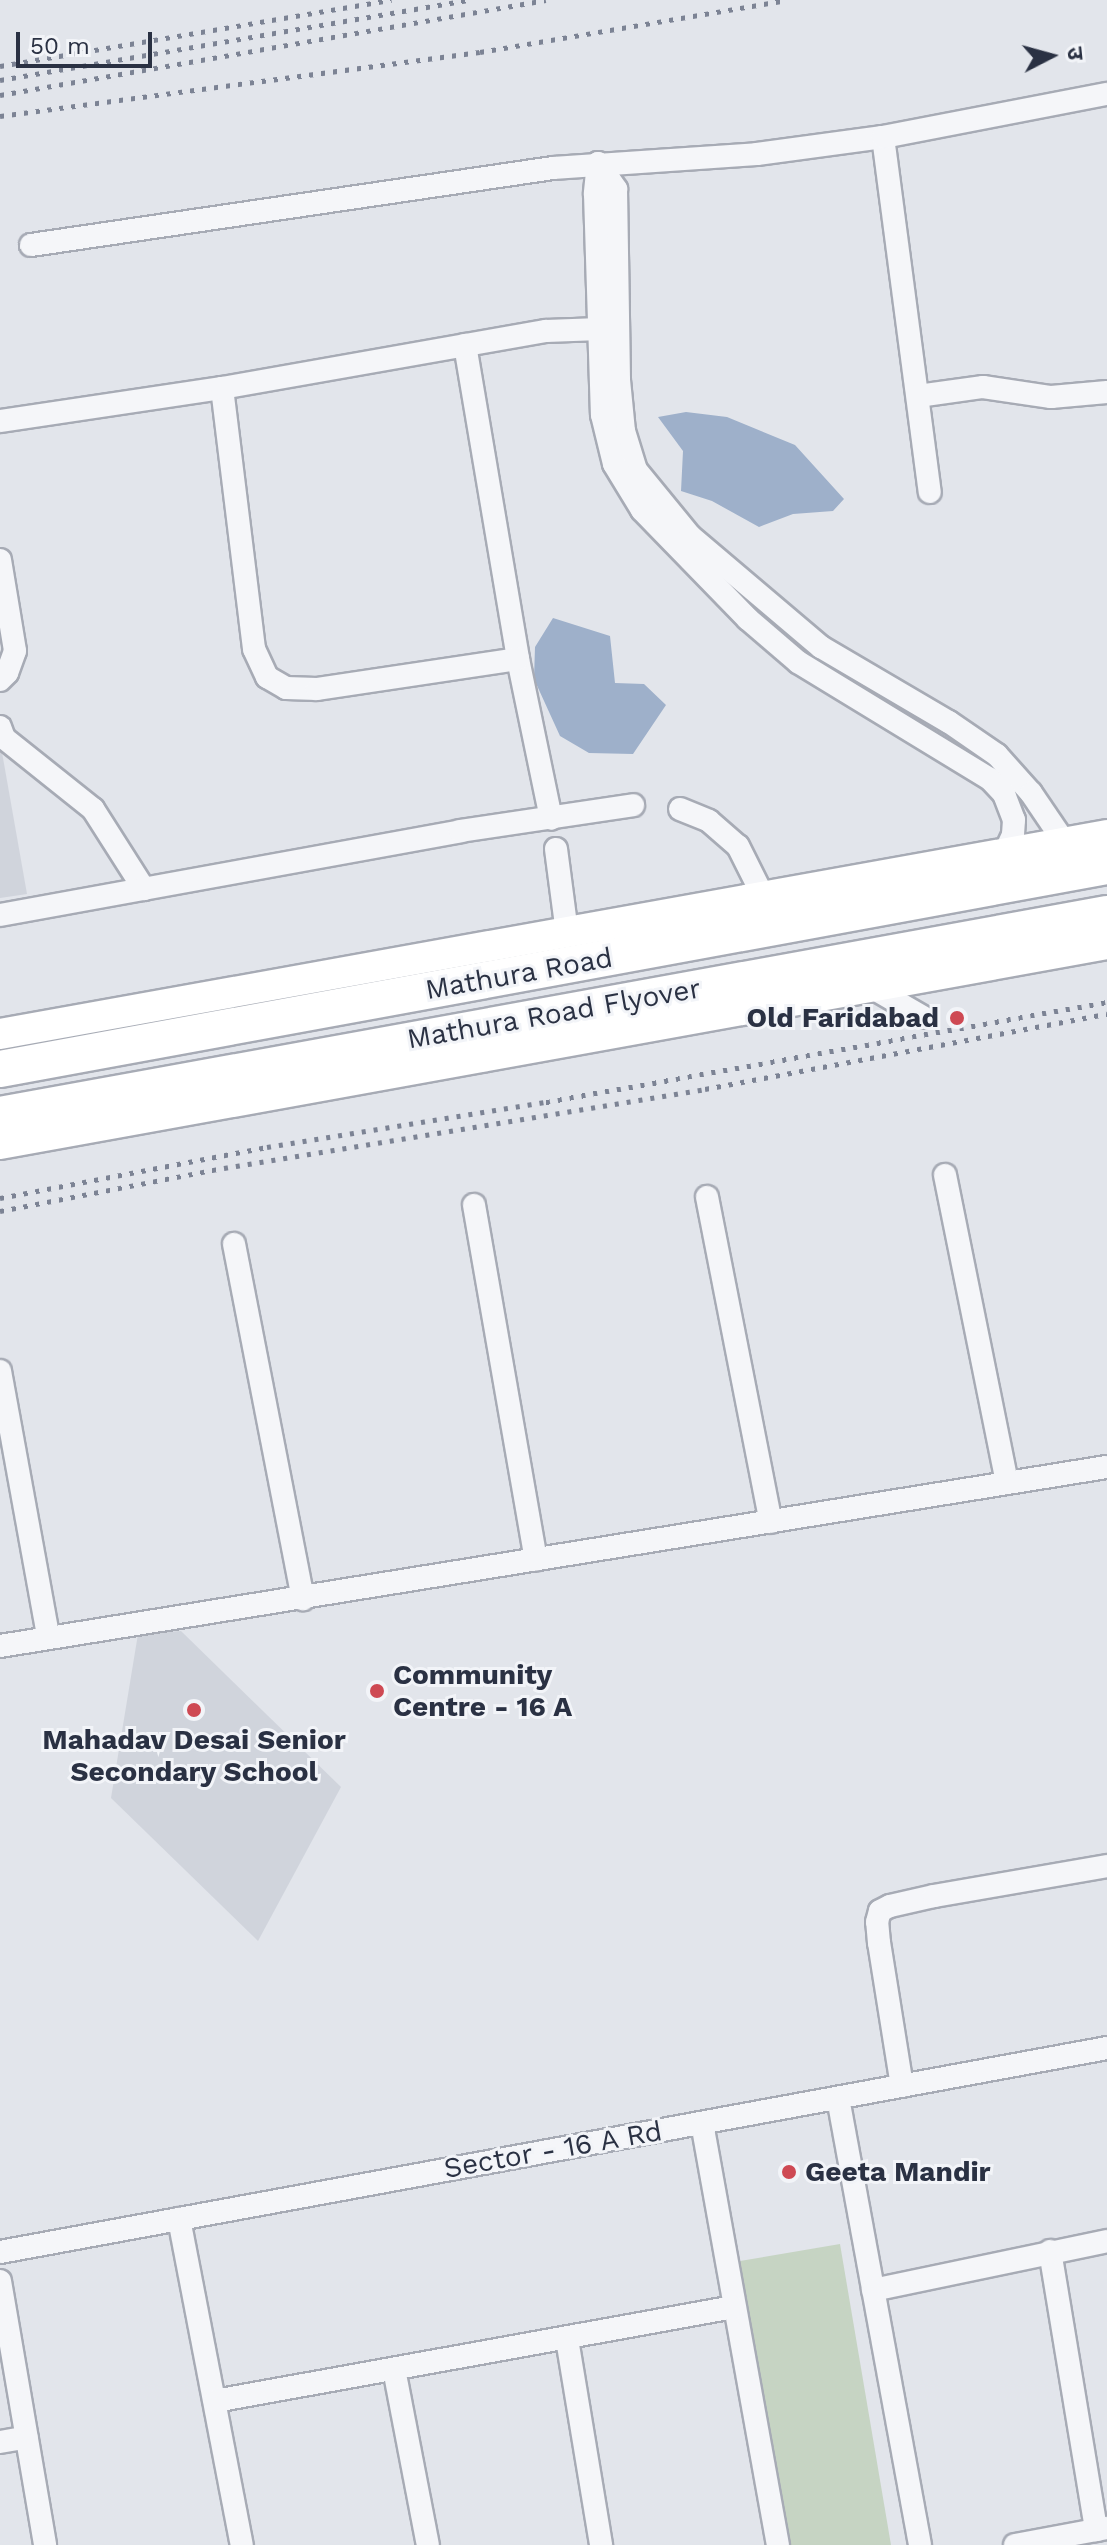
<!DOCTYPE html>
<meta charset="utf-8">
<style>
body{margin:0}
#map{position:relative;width:1107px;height:2545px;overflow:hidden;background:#e2e5eb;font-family:"Work Sans","Noto Sans Devanagari",sans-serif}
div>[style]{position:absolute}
.built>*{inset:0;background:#d0d4dc}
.green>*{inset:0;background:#c6d4c3}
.water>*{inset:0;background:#9eb0ca}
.roads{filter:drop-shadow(2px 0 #a7abb5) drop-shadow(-2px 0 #a7abb5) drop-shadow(0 2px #a7abb5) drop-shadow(0 -2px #a7abb5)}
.minor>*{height:22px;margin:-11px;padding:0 11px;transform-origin:11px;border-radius:11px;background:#f5f6f9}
.secondary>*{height:30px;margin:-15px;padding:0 15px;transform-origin:15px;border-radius:15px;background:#fff}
.trunk>*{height:36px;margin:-18px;padding:0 18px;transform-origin:18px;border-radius:18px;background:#fff}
.rail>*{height:5px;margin-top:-2.5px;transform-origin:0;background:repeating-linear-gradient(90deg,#7c8394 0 4px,transparent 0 12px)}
.dots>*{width:22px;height:22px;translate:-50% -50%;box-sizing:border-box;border:4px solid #f2f4f8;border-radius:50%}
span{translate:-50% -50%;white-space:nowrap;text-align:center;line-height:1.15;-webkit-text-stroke:6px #f2f4f8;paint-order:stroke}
.street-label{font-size:28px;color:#2a3143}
.poi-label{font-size:28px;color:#2a3143;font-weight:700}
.right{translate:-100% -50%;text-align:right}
.left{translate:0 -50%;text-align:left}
.north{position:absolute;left:1011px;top:16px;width:80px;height:80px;-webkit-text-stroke:6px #f2f4f8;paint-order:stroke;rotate:84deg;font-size:22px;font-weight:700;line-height:32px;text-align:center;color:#2a3143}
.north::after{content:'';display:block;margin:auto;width:28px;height:36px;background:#2a3143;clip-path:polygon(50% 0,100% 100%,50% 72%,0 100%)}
.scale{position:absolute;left:16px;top:32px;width:136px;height:36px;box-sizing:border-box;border:4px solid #2a3143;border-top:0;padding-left:10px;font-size:24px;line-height:28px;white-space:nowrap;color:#2a3143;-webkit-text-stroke:6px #f2f4f8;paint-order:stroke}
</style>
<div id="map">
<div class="built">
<i style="clip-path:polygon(0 741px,27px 894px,0 898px)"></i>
<i style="clip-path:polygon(181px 1631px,341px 1787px,258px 1941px,111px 1798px,138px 1634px)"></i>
</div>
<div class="green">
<i style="clip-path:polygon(840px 2244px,891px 2545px,788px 2545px,740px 2261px)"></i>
</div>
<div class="water">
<i style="clip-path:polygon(686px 412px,727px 417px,795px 445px,844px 499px,833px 511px,793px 514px,759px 527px,712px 501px,681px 491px,683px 451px,658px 417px)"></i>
<i style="clip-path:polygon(553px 618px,610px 636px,615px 683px,644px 684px,666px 705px,633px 754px,589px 753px,560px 736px,534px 679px,535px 647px)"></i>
</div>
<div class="roads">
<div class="minor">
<i style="left:883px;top:137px;width:358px;rotate:82.5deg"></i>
<i style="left:598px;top:163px;width:32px;rotate:55deg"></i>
<i style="left:616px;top:189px;width:191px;rotate:89.1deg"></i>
<i style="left:619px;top:380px;width:51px;rotate:84.4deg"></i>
<i style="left:624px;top:431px;width:41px;rotate:72.9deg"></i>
<i style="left:636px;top:470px;width:85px;rotate:50.7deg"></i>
<i style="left:690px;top:536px;width:172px;rotate:40.3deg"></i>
<i style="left:821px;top:647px;width:148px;rotate:30.4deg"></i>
<i style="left:949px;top:722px;width:58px;rotate:34.5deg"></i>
<i style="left:997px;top:755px;width:51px;rotate:48.2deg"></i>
<i style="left:1031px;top:793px;width:60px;rotate:55.8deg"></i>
<i style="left:598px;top:163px;width:31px;rotate:96deg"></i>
<i style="left:595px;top:194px;width:221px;rotate:88.2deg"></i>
<i style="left:602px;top:415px;width:50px;rotate:76.2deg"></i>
<i style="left:614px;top:464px;width:54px;rotate:58.7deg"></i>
<i style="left:642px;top:510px;width:152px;rotate:45.8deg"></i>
<i style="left:748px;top:619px;width:66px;rotate:40.7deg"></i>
<i style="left:798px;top:662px;width:225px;rotate:31.4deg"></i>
<i style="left:990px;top:779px;width:21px;rotate:47deg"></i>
<i style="left:1004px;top:794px;width:28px;rotate:69deg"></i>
<i style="left:1014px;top:820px;width:15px;rotate:94deg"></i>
<i style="left:1013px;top:835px;width:21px;rotate:115deg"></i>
<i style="left:31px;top:245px;width:528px;rotate:-8.39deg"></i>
<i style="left:553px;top:168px;width:204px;rotate:-3.9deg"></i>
<i style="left:757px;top:154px;width:127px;rotate:-7.7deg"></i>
<i style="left:883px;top:137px;width:228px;rotate:-10.9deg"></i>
<i style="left:465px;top:345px;width:318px;rotate:80.4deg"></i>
<i style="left:518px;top:659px;width:163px;rotate:78.3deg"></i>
<i style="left:222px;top:388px;width:263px;rotate:83deg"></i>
<i style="left:254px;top:649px;width:31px;rotate:65deg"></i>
<i style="left:267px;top:677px;width:22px;rotate:30deg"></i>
<i style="left:286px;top:688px;width:31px;rotate:2deg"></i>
<i style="left:317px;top:689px;width:203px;rotate:-8.5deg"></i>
<i style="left:918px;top:396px;width:66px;rotate:-7.9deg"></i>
<i style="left:983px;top:387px;width:69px;rotate:8.4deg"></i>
<i style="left:1051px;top:397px;width:56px;rotate:-5.1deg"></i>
<i style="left:0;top:421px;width:224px;rotate:-8.5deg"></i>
<i style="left:222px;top:388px;width:329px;rotate:-10deg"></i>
<i style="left:546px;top:331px;width:54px;rotate:-2.1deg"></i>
<i style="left:0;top:560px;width:92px;rotate:80.6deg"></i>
<i style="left:15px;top:651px;width:23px;rotate:110deg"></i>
<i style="left:7px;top:673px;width:10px;rotate:135deg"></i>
<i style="left:0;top:727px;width:12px;rotate:70deg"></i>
<i style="left:4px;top:738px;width:114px;rotate:38.6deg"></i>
<i style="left:93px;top:809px;width:95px;rotate:57.5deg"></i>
<i style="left:680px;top:809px;width:31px;rotate:22deg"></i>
<i style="left:709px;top:821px;width:38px;rotate:41deg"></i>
<i style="left:738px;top:846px;width:56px;rotate:63.4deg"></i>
<i style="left:556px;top:849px;width:84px;rotate:82.5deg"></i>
<i style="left:0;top:915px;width:468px;rotate:-10.3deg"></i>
<i style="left:460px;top:831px;width:175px;rotate:-8.5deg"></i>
<i style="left:871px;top:987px;width:60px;rotate:30deg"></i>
<i style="left:945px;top:1175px;width:314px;rotate:78.6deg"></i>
<i style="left:707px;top:1197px;width:331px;rotate:78.9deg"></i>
<i style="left:474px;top:1205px;width:360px;rotate:80.1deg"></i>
<i style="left:234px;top:1244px;width:362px;rotate:79deg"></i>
<i style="left:0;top:1371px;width:269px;rotate:79.7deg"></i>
<i style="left:0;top:1646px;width:1121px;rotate:-9.19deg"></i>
<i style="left:902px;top:2086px;width:145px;rotate:-99.1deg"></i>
<i style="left:879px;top:1943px;width:21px;rotate:-95deg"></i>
<i style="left:877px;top:1922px;width:11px;rotate:-75deg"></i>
<i style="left:880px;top:1911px;width:11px;rotate:-27deg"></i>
<i style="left:890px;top:1906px;width:45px;rotate:-12.8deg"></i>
<i style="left:934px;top:1896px;width:176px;rotate:-9.8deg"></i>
<i style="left:838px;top:2098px;width:454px;rotate:79.6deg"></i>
<i style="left:702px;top:2123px;width:429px;rotate:79.8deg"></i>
<i style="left:179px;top:2219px;width:332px;rotate:79.1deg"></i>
<i style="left:1050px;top:2251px;width:283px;rotate:80.6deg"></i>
<i style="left:0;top:2252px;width:1126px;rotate:-10.44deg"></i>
<i style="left:0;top:2281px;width:268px;rotate:80.3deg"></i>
<i style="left:873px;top:2290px;width:239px;rotate:-11.8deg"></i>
<i style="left:567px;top:2339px;width:209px;rotate:80.6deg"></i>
<i style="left:394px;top:2369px;width:179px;rotate:79.1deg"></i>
<i style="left:215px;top:2401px;width:527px;rotate:-10.27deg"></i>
<i style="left:0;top:2442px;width:27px;rotate:-10deg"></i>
<i style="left:1015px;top:2545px;width:94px;rotate:-10.5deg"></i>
</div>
<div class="secondary">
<i style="left:0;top:1034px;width:1125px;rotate:-10.19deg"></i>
<i style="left:0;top:1144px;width:1125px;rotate:-10.24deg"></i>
</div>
<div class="trunk">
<i style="left:0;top:1069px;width:1125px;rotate:-10.39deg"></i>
<i style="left:0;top:1115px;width:1125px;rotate:-10.29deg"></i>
</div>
</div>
<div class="rail">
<i style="left:0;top:66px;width:397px;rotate:-9.6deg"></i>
<i style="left:0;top:80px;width:475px;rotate:-9.7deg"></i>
<i style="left:0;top:95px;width:554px;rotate:-9.87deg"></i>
<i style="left:0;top:116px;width:484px;rotate:-7.6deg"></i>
<i style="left:480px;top:52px;width:312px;rotate:-9.6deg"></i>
<i style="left:0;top:1198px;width:272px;rotate:-10.8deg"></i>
<i style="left:267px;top:1147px;width:283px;rotate:-9.2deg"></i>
<i style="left:546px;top:1102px;width:570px;rotate:-10.11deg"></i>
<i style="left:0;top:1211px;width:228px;rotate:-10.9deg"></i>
<i style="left:224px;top:1168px;width:487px;rotate:-9.3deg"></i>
<i style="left:705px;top:1089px;width:409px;rotate:-10.6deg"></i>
</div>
<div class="dots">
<i style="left:957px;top:1018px;background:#ce4953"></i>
<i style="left:377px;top:1691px;background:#ce4953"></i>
<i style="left:194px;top:1710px;background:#ce4953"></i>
<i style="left:789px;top:2172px;background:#ce4953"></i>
</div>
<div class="street-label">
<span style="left:519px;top:974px;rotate:-10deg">Mathura Road</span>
<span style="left:554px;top:1014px;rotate:-10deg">Mathura Road Flyover</span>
<span style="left:553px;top:2150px;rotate:-10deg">Sector - 16 A Rd</span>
</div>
<div class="poi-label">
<span class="right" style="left:939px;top:1018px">Old Faridabad</span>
<span class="left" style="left:393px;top:1691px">Community<br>Centre - 16 A</span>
<span style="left:194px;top:1756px">Mahadav Desai Senior<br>Secondary School</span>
<span class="left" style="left:805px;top:2172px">Geeta Mandir</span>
</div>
<div class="north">उ</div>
<div class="scale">50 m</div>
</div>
